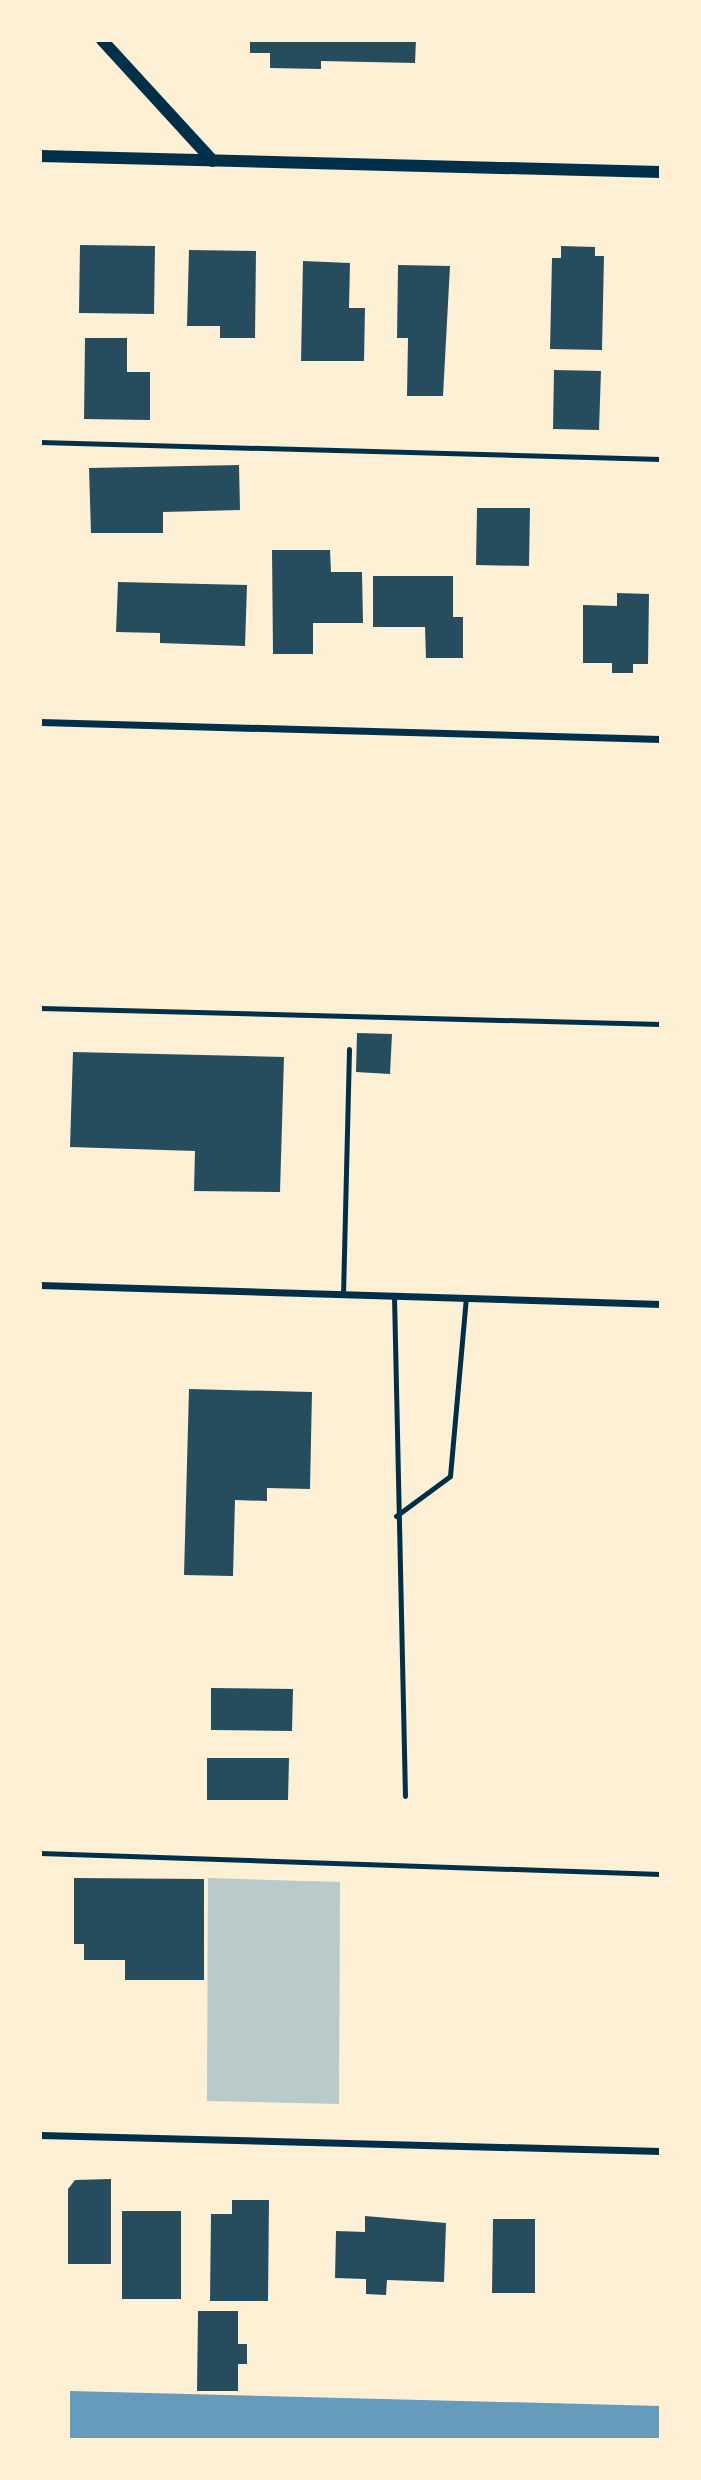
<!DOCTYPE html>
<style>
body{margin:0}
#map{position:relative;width:701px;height:2480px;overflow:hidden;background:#fdf0d5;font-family:"Space Grotesk",sans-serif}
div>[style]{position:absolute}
.green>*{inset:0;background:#b9caca}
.water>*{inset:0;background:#669bbc}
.building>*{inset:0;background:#264d5e}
.service>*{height:5px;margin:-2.5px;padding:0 2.5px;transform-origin:2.5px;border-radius:2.5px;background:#003049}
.minor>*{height:7px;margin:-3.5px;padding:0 3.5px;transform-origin:3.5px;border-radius:3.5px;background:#003049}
.tertiary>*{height:12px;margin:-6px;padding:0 6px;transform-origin:6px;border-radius:6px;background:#003049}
span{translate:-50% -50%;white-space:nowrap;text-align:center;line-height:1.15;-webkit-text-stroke:7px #fdf0d5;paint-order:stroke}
.frame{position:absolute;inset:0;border:42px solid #fdf0d5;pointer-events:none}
</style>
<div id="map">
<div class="green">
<i style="clip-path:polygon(208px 1878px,340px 1882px,339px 2104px,207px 2101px)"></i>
</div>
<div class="water">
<i style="clip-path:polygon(70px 2391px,661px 2406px,661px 2440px,70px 2440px)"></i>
</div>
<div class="building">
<i style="clip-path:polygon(250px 40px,416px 40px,415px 63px,321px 61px,321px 69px,270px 68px,270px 53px,250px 53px)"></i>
<i style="clip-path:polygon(80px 245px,155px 246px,154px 314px,79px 313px)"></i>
<i style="clip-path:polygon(561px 246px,595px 247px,595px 256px,604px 256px,602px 350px,550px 349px,552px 258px,561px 258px)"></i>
<i style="clip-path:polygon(189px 250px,256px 251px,255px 338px,220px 338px,220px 326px,187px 326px)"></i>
<i style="clip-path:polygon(303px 261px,350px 263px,349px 308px,365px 308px,364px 361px,301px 361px)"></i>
<i style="clip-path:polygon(398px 265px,450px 266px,443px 396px,407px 396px,408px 338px,397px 338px)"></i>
<i style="clip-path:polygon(85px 338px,127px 338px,127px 372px,150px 372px,150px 420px,84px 419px)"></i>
<i style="clip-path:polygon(554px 370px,601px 371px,599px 430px,553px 429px)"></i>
<i style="clip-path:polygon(239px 465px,240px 510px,163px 512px,163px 533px,91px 533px,89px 468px)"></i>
<i style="clip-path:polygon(477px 508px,530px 508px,529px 566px,476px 565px)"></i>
<i style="clip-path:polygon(272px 550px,330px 550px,331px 572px,362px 572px,363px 623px,313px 623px,313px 654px,273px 654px)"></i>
<i style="clip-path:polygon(373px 576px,453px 576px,453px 617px,463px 617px,463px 658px,426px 658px,425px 627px,373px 627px)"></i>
<i style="clip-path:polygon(118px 582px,247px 585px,245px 646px,160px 643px,160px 633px,116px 632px)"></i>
<i style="clip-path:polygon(617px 593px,649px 594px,648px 664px,633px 664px,633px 673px,612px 673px,612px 663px,583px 663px,583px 605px,617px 606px)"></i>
<i style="clip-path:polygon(357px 1033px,392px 1034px,390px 1074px,356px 1072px)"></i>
<i style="clip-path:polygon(73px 1052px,284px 1057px,280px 1192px,194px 1191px,195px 1151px,70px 1147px)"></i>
<i style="clip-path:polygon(189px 1389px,312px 1392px,310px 1489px,267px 1488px,267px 1501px,235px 1500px,233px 1576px,184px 1575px)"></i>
<i style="clip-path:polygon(211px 1688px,293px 1689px,292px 1731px,211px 1730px)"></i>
<i style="clip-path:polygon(207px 1758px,289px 1758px,288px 1800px,207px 1800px)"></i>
<i style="clip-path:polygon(74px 1878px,204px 1879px,204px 1980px,125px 1980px,125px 1960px,84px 1960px,84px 1944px,74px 1944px)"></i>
<i style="clip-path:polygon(111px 2179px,111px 2264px,68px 2264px,68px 2189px,75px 2180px)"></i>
<i style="clip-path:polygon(232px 2200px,269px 2200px,268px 2301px,210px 2301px,211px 2214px,232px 2214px)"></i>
<i style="clip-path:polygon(122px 2211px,181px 2211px,181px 2299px,122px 2299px)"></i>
<i style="clip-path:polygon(365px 2216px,446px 2223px,444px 2282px,387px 2280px,386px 2295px,366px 2294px,366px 2279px,335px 2278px,336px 2231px,365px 2232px)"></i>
<i style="clip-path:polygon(493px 2219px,535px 2219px,535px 2293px,492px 2293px)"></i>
<i style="clip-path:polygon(198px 2311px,238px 2311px,238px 2344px,247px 2344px,247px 2364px,238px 2364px,238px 2391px,197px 2391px)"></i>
</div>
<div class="service">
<i style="left:40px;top:442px;width:621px;rotate:1.57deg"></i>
<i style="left:40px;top:1008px;width:621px;rotate:1.48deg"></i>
<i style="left:343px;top:1295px;width:246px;rotate:-88.6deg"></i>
<i style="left:394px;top:1296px;width:500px;rotate:88.74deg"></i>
<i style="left:396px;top:1516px;width:67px;rotate:-36.5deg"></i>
<i style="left:450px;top:1476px;width:179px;rotate:-84.9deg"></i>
<i style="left:40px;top:1853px;width:621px;rotate:1.94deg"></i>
</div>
<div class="minor">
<i style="left:40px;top:722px;width:621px;rotate:1.57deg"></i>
<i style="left:40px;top:1285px;width:621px;rotate:1.75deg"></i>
<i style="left:40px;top:2135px;width:621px;rotate:1.48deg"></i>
</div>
<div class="tertiary">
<i style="left:102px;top:40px;width:164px;rotate:47.5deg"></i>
<i style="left:40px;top:156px;width:621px;rotate:1.48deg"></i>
</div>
<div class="frame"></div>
</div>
